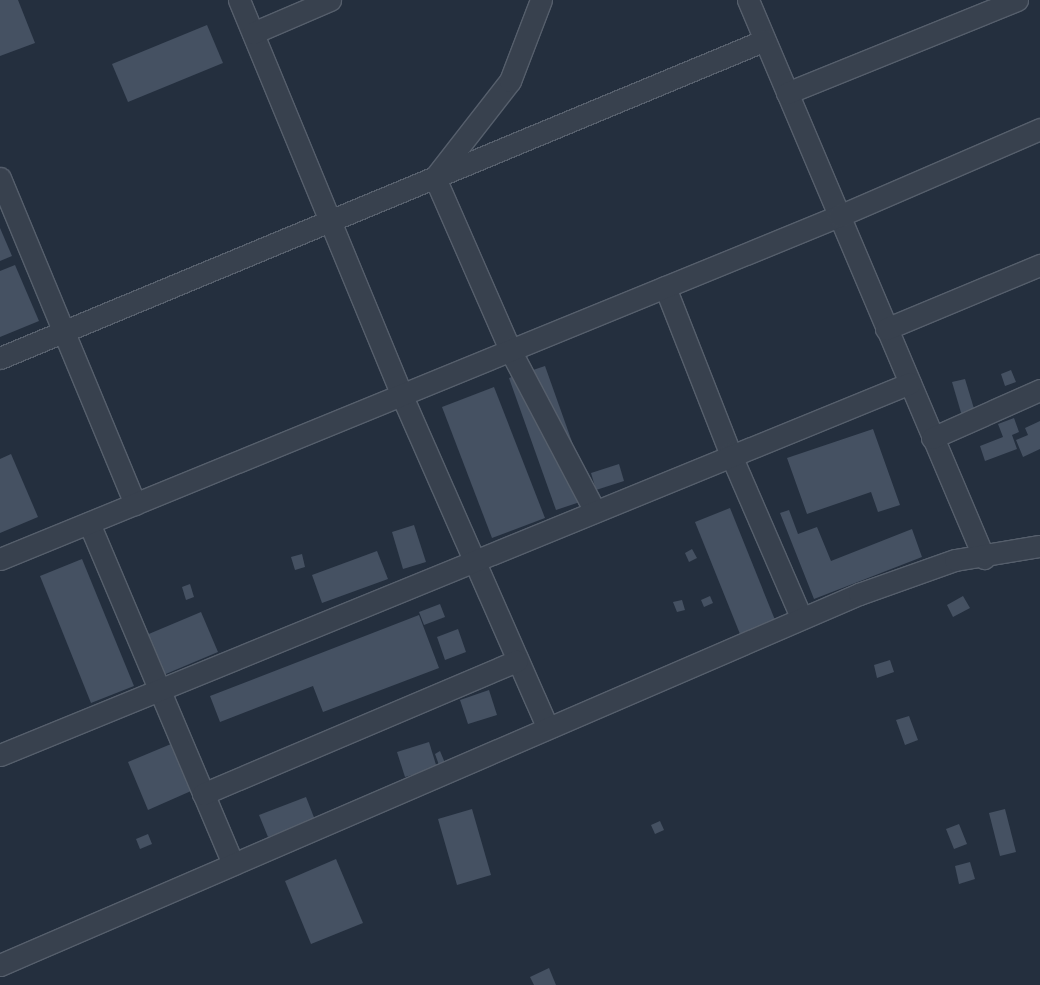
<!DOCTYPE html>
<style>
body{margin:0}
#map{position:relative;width:1040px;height:985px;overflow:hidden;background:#242f3e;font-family:Quicksand,sans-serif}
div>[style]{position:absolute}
.building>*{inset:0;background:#455162}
.roads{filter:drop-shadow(1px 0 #565f6c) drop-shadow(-1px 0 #565f6c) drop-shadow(0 1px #565f6c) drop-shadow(0 -1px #565f6c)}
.minor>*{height:21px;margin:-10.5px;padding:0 10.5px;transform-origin:10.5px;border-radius:10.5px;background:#38414e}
span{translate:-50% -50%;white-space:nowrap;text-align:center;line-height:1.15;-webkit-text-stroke:4px #1d2633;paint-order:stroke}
</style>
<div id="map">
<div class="building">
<i style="clip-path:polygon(0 0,18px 0,35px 43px,0 56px)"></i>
<i style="clip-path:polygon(207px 25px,223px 63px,128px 102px,112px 64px)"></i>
<i style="clip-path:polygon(0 228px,12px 256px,0 261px)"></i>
<i style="clip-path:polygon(15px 265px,39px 321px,0 337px,0 271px)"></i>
<i style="clip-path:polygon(545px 366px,592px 498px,556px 510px,509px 378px)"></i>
<i style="clip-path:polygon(1011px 370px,1016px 382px,1005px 386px,1001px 374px)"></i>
<i style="clip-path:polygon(965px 379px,975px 412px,962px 416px,952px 382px)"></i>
<i style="clip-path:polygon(494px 387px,545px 518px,492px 538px,442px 407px)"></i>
<i style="clip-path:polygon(1014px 418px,1019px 432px,1012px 435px,1017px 449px,985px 461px,980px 446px,1003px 437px,998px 424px)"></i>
<i style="clip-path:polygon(1040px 421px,1040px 449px,1023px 457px,1016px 440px,1028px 435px,1025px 428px)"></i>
<i style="clip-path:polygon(873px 429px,900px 505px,878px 512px,871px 492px,807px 514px,787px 458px)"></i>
<i style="clip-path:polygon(11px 454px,38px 517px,0 533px,0 459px)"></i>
<i style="clip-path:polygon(619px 464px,624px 481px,596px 490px,591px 473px)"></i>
<i style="clip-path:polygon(730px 508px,775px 620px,740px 634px,695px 522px)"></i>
<i style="clip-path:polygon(789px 510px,798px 534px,817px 527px,831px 561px,912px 529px,922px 557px,814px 599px,780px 513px)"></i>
<i style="clip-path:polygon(414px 525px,426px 562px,403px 569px,392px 532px)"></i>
<i style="clip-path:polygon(692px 549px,697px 558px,689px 562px,685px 553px)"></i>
<i style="clip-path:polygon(377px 551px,388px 579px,322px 603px,312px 575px)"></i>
<i style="clip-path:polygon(302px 554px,305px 567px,295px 570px,291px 557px)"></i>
<i style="clip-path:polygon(82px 559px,134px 686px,91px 703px,40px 576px)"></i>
<i style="clip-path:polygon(190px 584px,194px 597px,186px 600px,182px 587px)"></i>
<i style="clip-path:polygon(710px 596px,713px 603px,704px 607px,701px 600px)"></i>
<i style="clip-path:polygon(963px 596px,970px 608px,953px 617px,947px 605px)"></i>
<i style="clip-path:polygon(682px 600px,685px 610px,677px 612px,673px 602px)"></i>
<i style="clip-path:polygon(440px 604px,445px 617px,424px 625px,419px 612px)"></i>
<i style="clip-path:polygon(201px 612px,218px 652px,161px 676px,144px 636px)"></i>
<i style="clip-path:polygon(419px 615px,439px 668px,323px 712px,313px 686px,220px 722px,210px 696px)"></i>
<i style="clip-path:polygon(458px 629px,466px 652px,445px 660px,437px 637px)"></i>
<i style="clip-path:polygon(890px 660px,894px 672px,877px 678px,874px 665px)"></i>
<i style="clip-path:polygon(489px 690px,497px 715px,468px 724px,460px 700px)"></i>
<i style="clip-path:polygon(909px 716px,918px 740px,905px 745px,896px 720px)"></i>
<i style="clip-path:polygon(429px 742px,437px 768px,405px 777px,397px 752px)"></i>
<i style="clip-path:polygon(171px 744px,191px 791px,148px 810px,128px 762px)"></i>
<i style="clip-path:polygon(440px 751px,445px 763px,439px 765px,435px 754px)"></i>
<i style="clip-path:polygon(306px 797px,315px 820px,268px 837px,259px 815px)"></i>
<i style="clip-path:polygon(472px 809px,491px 875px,457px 885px,438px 819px)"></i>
<i style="clip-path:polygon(1005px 809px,1016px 852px,1000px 856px,989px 813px)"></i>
<i style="clip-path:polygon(660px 821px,664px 830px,655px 834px,651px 825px)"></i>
<i style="clip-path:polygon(959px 824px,967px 844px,954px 849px,946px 829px)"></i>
<i style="clip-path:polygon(148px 834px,152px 844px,140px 849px,136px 839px)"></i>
<i style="clip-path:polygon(336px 859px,363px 923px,311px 944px,285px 881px)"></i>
<i style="clip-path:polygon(970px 862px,975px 879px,959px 884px,955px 866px)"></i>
<i style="clip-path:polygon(549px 968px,556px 985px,534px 985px,530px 977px)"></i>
</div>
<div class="roads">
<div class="minor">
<i style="left:239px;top:0;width:428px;rotate:67.6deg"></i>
<i style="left:402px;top:396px;width:361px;rotate:66.3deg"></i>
<i style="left:748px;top:0;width:606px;rotate:67.07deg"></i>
<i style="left:253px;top:33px;width:84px;rotate:-23.2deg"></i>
<i style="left:787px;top:93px;width:248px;rotate:-22deg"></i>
<i style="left:436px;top:176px;width:120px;rotate:-52.1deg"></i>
<i style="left:510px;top:81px;width:87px;rotate:-69.1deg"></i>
<i style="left:0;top:178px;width:353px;rotate:67.5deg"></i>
<i style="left:435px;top:178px;width:188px;rotate:66.4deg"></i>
<i style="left:510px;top:350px;width:182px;rotate:62.2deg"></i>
<i style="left:665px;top:287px;width:178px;rotate:68.6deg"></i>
<i style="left:730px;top:453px;width:179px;rotate:66.6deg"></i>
<i style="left:886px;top:329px;width:167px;rotate:-22.6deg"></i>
<i style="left:0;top:358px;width:828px;rotate:-22.57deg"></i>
<i style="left:932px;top:438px;width:118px;rotate:-24deg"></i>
<i style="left:89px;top:523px;width:370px;rotate:67.1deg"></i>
<i style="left:0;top:559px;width:906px;rotate:-22.24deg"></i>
<i style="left:839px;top:216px;width:219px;rotate:-23.4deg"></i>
<i style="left:0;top:755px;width:983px;rotate:-22.23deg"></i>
<i style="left:203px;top:794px;width:341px;rotate:-23deg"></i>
<i style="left:0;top:965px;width:936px;rotate:-23.36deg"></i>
<i style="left:859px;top:594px;width:102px;rotate:-19.5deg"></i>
<i style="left:955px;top:560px;width:86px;rotate:-9.4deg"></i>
</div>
</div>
</div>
